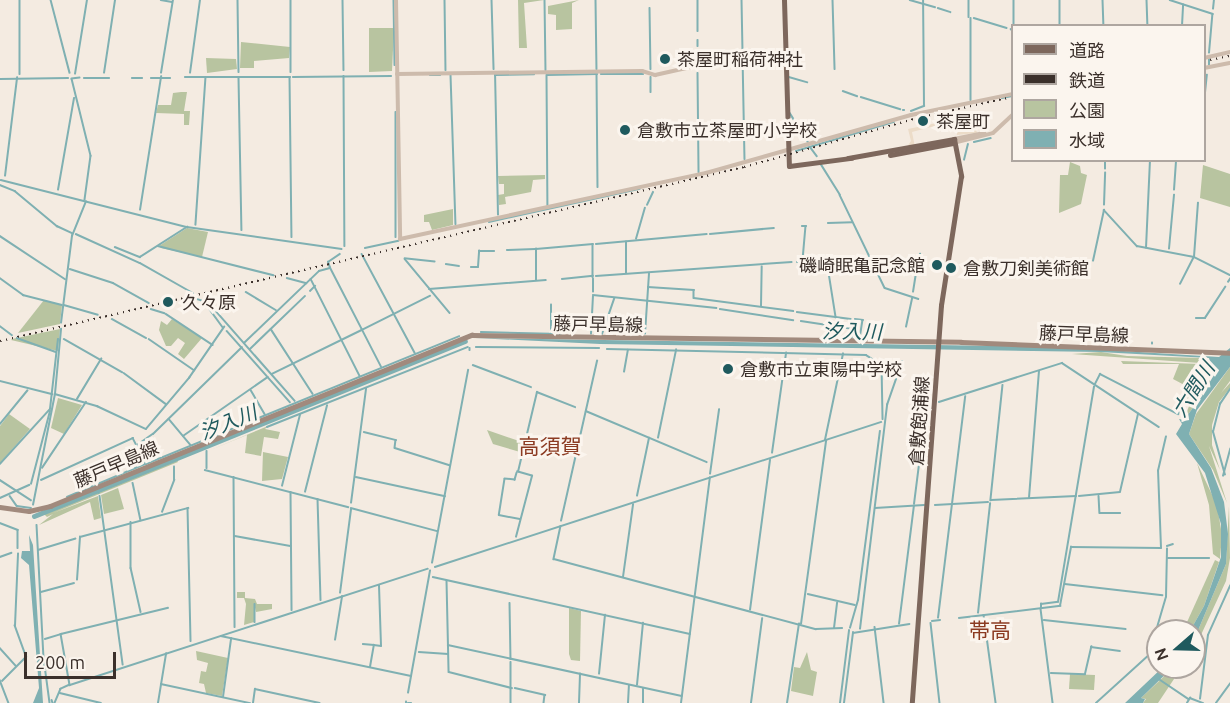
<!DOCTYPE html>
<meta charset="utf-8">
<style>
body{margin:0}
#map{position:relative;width:1230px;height:703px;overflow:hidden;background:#f4ebe1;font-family:Ubuntu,"Noto Sans JP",sans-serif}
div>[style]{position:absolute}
.green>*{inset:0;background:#b8c4a0}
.plaza>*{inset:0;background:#ecdcc8}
.water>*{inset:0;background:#7fb0b2}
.stream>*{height:1.5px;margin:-0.75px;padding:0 0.75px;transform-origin:0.75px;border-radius:0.75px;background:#7fb0b2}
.river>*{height:5px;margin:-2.5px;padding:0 2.5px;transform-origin:2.5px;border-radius:2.5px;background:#7fb0b2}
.tertiary>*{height:4px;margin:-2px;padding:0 2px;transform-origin:2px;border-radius:2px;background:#cdbbac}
.secondary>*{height:4.5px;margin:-2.25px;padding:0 2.25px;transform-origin:2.25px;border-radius:2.25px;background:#a18a7d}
.primary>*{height:5px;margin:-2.5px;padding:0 2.5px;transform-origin:2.5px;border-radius:2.5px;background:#7d675c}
.rail>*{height:1.5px;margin-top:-0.75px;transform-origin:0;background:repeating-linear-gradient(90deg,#3b302b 0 1.5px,transparent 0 6px)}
.dots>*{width:16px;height:16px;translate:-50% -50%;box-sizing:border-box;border:3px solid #fbf5ee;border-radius:50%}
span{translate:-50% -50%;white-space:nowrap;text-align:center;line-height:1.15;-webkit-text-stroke:6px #fbf5ee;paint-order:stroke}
.poi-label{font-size:18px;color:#3b302b}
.left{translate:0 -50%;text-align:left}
.right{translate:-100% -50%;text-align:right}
.street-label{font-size:18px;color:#3b302b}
.water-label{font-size:20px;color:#1f5a5e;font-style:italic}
.quarter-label{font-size:21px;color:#8c3b22}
.legend{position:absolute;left:1011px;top:24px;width:195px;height:138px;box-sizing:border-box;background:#fbf5ee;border:2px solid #aea6a0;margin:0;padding:8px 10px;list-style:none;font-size:18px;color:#3b302b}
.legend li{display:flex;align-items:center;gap:12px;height:30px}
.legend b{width:30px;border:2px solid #aea6a0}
.north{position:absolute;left:1146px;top:619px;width:60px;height:60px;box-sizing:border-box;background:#fbf5ee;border:2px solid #aea6a0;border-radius:50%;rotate:250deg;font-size:16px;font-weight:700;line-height:24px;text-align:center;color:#3b302b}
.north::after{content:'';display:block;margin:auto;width:21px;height:27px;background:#1f5a5e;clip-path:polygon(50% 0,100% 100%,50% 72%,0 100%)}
.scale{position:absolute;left:24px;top:652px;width:92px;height:27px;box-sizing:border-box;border:3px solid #3b302b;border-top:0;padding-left:8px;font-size:18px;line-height:21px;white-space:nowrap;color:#3b302b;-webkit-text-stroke:4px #fbf5ee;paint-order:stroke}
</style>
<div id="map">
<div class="green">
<i style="clip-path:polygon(518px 0,544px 0,524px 3px,527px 48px,519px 48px)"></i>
<i style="clip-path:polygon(579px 0,572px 3px,572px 29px,556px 30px,556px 15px,548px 14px,548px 6px)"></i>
<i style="clip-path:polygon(369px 28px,394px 28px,392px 71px,369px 72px)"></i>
<i style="clip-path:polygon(241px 42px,290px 47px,289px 58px,254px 61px,254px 68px,240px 68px)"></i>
<i style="clip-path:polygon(206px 58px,236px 59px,237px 69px,207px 73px)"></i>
<i style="clip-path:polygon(181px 92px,187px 92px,184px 111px,190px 111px,189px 125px,184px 125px,184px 114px,156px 113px,158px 105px,171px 105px,173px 93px)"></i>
<i style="clip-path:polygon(1070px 162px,1080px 166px,1081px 173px,1087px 175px,1081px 204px,1059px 213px,1060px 175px,1068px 175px)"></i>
<i style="clip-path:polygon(1203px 165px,1230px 174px,1230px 207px,1200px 198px)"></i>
<i style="clip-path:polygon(545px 175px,545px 179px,533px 180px,531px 192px,505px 197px,506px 204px,499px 205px,498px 195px,504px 194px,504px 184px,499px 184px,498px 176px)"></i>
<i style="clip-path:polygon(453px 209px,453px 225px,432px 230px,429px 222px,424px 222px,424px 215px)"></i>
<i style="clip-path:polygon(187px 228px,208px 232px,202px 257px,161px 248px,159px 246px)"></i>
<i style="clip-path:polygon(44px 300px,62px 305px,60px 324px,18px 333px)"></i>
<i style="clip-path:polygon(172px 319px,202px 338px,184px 359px,178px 354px,185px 343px,178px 338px,171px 346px,166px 346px,159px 330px,161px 321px,167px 325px)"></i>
<i style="clip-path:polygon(60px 329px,58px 351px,11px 340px,12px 339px)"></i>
<i style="clip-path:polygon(1101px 352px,1127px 356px,1202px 358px,1200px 363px,1072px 354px)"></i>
<i style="clip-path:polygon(1206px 359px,1212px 364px,1209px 386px,1184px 420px)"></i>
<i style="clip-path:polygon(1121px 361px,1200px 364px,1193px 389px,1180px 414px,1179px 409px,1191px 388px,1195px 370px,1190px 388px,1173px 379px,1179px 364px,1123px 364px)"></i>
<i style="clip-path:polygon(1230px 367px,1230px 381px,1221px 393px,1230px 383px,1230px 388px,1219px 402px,1212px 425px,1212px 445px,1220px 470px,1209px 446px,1227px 503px,1213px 470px,1189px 434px,1196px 414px)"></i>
<i style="clip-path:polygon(58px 398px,82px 405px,64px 434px,51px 428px)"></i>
<i style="clip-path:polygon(9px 414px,30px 429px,0 463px,0 426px)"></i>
<i style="clip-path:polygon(268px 426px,265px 429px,280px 432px,278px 439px,264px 437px,261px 456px,245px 453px,247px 435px,208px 451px)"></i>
<i style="clip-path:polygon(487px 430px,522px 442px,520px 452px,493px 444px)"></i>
<i style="clip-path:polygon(263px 452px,288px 457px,282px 479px,262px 481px)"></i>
<i style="clip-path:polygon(177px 460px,178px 462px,53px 513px,98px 496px,101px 518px,94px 520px,90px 502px,39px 525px,53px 514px,47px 517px,44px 514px)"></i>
<i style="clip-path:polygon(1197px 463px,1217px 505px,1222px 535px,1220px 559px,1213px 554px,1209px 505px)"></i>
<i style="clip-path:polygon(118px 488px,124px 509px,104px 514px,101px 495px)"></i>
<i style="clip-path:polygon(1229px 506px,1230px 558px,1226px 581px,1194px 650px,1194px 640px,1226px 564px)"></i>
<i style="clip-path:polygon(1215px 560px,1219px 562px,1204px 606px,1190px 631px,1183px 631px)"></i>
<i style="clip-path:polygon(237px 592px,245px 592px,245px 598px,255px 599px,257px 604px,272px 604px,272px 609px,256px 612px,254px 603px,254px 622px,244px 625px,246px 604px,244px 598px,237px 598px)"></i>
<i style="clip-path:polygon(569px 608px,581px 611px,580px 661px,571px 660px,569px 654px)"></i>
<i style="clip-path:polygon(196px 651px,228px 658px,222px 696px,206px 693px,204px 684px,199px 683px,201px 671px,206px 672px,208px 663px,197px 660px)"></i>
<i style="clip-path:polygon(807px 652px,811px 670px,817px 672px,813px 696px,791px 691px,794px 667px,800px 668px)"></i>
<i style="clip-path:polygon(1174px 667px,1182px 667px,1158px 703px,1143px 703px,1146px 699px,1141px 698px)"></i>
<i style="clip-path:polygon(1070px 674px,1095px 675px,1094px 690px,1069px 689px)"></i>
</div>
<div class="plaza">
<i style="clip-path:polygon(973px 118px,977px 133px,957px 135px,953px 125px,946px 123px,912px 132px,915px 147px,907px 147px,911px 141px,908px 129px,956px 119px,958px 130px,964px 128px,962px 120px)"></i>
</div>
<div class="water">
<i style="clip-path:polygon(475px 338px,1059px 347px,1219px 357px,1230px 348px,1230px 367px,1197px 410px,1189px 434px,1211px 468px,1224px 502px,1228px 534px,1226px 564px,1194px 640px,1194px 631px,1190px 631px,1204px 606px,1221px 557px,1221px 524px,1205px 473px,1176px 434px,1182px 424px,1179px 419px,1184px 420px,1209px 386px,1212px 370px,1209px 358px,1100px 352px,600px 344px)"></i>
<i style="clip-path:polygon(29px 535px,33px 545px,43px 703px,33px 703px,39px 688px,29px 565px,21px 558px,22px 551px,30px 551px)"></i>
<i style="clip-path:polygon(1163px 667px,1173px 667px,1141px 698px,1145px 699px,1143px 703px,1125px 703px)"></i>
</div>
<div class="stream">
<i style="left:20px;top:0;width:74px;rotate:90deg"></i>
<i style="left:51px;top:0;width:75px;rotate:75.4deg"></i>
<i style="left:161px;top:0;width:11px;rotate:10deg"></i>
<i style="left:238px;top:0;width:72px;rotate:89.2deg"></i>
<i style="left:291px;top:0;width:72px;rotate:90deg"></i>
<i style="left:343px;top:0;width:70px;rotate:89.2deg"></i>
<i style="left:394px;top:0;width:65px;rotate:89.1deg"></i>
<i style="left:445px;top:0;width:70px;rotate:89.2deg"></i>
<i style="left:492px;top:0;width:69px;rotate:88.3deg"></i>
<i style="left:545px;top:0;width:70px;rotate:89.2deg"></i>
<i style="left:596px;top:0;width:69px;rotate:89.2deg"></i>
<i style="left:698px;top:0;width:31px;rotate:90deg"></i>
<i style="left:742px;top:0;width:51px;rotate:88.9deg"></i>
<i style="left:833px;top:0;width:69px;rotate:88.3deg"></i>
<i style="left:910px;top:0;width:26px;rotate:16deg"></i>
<i style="left:969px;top:0;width:17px;rotate:90deg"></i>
<i style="left:1014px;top:0;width:26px;rotate:90deg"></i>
<i style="left:1060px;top:0;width:26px;rotate:90deg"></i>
<i style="left:1103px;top:0;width:26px;rotate:88deg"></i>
<i style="left:1147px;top:0;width:26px;rotate:88deg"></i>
<i style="left:1170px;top:0;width:45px;rotate:18deg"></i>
<i style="left:650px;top:8px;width:61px;rotate:89.1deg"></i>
<i style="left:938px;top:8px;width:13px;rotate:18deg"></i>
<i style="left:1213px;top:9px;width:9px;rotate:-84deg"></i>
<i style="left:971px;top:18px;width:82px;rotate:90deg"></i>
<i style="left:974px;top:18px;width:34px;rotate:17deg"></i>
<i style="left:1182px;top:26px;width:21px;rotate:-87deg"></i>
<i style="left:1011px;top:29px;width:1px;rotate:45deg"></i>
<i style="left:698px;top:40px;width:6px;rotate:90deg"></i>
<i style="left:1209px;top:53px;width:38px;rotate:-85deg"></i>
<i style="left:743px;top:56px;width:103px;rotate:88.9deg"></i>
<i style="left:1209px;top:65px;width:6px;rotate:-90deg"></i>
<i style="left:104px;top:73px;width:74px;rotate:-81.4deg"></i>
<i style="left:161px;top:73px;width:74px;rotate:-80.7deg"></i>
<i style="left:190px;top:73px;width:74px;rotate:-82.2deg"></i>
<i style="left:698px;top:73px;width:99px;rotate:89.4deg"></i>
<i style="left:75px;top:74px;width:75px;rotate:-80.8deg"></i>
<i style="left:597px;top:74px;width:113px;rotate:89.5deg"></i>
<i style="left:601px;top:74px;width:42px"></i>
<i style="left:430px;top:75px;width:10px"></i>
<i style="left:451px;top:75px;width:149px;rotate:88.1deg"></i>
<i style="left:547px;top:75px;width:130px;rotate:89.6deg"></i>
<i style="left:547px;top:75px;width:50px;rotate:-1.1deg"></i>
<i style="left:344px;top:76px;width:170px;rotate:89.7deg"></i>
<i style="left:185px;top:77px;width:21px"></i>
<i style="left:206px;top:77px;width:148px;rotate:93.9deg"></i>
<i style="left:206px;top:77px;width:84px"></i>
<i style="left:290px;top:77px;width:160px;rotate:89.3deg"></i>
<i style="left:293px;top:77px;width:98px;rotate:-0.6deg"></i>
<i style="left:651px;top:77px;width:15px;rotate:90deg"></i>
<i style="left:789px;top:77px;width:19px;rotate:16deg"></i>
<i style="left:80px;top:78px;width:8px;rotate:173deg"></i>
<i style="left:72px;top:79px;width:79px;rotate:76.1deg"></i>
<i style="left:91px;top:156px;width:44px;rotate:97.8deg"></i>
<i style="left:84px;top:78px;width:25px"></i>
<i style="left:132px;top:78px;width:10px"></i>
<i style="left:151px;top:78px;width:19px"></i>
<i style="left:239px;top:78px;width:152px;rotate:88.9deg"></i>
<i style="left:0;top:79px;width:68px;rotate:-0.8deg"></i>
<i style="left:843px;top:91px;width:15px;rotate:20deg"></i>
<i style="left:861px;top:97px;width:41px;rotate:17.1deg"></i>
<i style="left:1002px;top:98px;width:10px;rotate:-11deg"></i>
<i style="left:1204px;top:102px;width:27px;rotate:-84deg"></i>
<i style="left:903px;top:110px;width:1px"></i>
<i style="left:911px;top:111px;width:14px;rotate:-21deg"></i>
<i style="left:924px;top:106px;width:106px;rotate:-90.5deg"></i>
<i style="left:396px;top:112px;width:125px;rotate:90deg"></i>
<i style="left:790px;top:113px;width:34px;rotate:58deg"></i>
<i style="left:974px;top:142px;width:17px;rotate:-13deg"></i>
<i style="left:811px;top:148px;width:10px;rotate:53deg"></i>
<i style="left:796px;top:151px;width:102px;rotate:-16.5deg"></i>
<i style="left:964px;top:160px;width:16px;rotate:-76deg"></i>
<i style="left:821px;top:164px;width:36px;rotate:58deg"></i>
<i style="left:840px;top:195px;width:103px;rotate:64.2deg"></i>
<i style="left:885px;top:288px;width:35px;rotate:18deg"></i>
<i style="left:1105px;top:169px;width:9px;rotate:-90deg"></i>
<i style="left:5px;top:176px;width:99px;rotate:-83deg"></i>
<i style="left:1px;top:180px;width:192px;rotate:14.2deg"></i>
<i style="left:187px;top:227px;width:156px;rotate:8.1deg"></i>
<i style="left:0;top:185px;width:16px;rotate:22deg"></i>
<i style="left:15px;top:191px;width:55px;rotate:39.8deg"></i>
<i style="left:57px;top:226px;width:17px;rotate:25deg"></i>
<i style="left:58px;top:190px;width:93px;rotate:-80.1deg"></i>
<i style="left:1174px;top:190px;width:30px;rotate:-86deg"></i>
<i style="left:647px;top:205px;width:14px;rotate:-65deg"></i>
<i style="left:1104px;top:205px;width:32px;rotate:-88deg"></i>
<i style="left:140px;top:210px;width:135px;rotate:-81deg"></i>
<i style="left:498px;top:215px;width:140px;rotate:-91.2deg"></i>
<i style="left:495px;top:75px;width:39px;rotate:-1deg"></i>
<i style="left:489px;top:222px;width:154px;rotate:-12.4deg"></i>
<i style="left:828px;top:223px;width:24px;rotate:-2deg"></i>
<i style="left:802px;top:226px;width:4px"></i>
<i style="left:806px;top:226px;width:34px;rotate:95deg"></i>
<i style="left:76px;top:234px;width:70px;rotate:24.4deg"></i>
<i style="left:140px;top:263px;width:61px;rotate:29.5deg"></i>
<i style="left:710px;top:234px;width:64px;rotate:-5.4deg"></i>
<i style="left:0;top:236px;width:78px;rotate:33.5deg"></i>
<i style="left:636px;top:239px;width:32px;rotate:-74deg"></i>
<i style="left:596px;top:244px;width:111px;rotate:-5.1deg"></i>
<i style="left:158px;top:246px;width:119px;rotate:14.2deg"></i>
<i style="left:115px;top:247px;width:27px;rotate:22deg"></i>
<i style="left:140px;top:257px;width:56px;rotate:-32.6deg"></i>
<i style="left:365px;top:248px;width:34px;rotate:-12deg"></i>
<i style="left:1146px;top:248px;width:88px;rotate:-87.4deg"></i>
<i style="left:1169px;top:249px;width:54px;rotate:-84.7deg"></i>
<i style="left:507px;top:250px;width:28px;rotate:-2deg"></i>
<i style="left:362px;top:254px;width:112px;rotate:61.8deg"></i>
<i style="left:919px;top:257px;width:3px;rotate:-72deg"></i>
<i style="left:1093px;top:261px;width:52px;rotate:-77.8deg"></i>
<i style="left:1104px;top:210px;width:49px;rotate:47.5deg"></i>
<i style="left:1137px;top:246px;width:58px;rotate:10.9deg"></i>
<i style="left:1194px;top:257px;width:40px;rotate:26.6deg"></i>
<i style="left:435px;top:262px;width:30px;rotate:-174deg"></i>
<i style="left:405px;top:259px;width:70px;rotate:50.2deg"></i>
<i style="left:797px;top:262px;width:30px;rotate:-4deg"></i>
<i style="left:827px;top:260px;width:58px;rotate:81deg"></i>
<i style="left:446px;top:264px;width:13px;rotate:9deg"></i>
<i style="left:471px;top:267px;width:7px"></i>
<i style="left:478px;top:267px;width:16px;rotate:-86deg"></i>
<i style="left:479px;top:251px;width:15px"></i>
<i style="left:70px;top:269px;width:45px;rotate:18deg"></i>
<i style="left:113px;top:283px;width:41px;rotate:29.1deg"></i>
<i style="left:626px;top:273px;width:31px;rotate:-90deg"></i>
<i style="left:596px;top:276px;width:196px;rotate:-4.1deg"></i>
<i style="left:0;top:278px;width:29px;rotate:36deg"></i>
<i style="left:23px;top:295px;width:40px;rotate:14.4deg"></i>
<i style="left:287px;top:278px;width:20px;rotate:15deg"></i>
<i style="left:311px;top:279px;width:109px;rotate:63.2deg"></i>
<i style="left:562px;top:279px;width:31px;rotate:-6deg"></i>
<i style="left:536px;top:280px;width:31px;rotate:-90deg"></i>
<i style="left:536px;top:249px;width:57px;rotate:-5deg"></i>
<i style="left:593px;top:244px;width:33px;rotate:90deg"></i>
<i style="left:1228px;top:282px;width:4px;rotate:-56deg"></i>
<i style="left:1180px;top:284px;width:30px;rotate:-63deg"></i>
<i style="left:1194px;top:257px;width:54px;rotate:-85.8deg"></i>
<i style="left:648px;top:287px;width:46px;rotate:3.7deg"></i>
<i style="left:694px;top:290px;width:8px;rotate:90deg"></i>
<i style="left:694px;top:298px;width:100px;rotate:7.5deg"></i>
<i style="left:429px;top:289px;width:117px;rotate:-4.4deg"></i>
<i style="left:310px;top:291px;width:7px;rotate:-45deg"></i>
<i style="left:246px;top:292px;width:35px;rotate:31deg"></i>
<i style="left:593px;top:292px;width:13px;rotate:-90deg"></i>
<i style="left:913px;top:292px;width:19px;rotate:-81deg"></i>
<i style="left:593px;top:295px;width:124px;rotate:6deg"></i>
<i style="left:194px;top:298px;width:9px;rotate:18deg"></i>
<i style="left:209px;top:303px;width:130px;rotate:48.7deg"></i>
<i style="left:206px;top:304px;width:29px;rotate:54deg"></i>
<i style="left:64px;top:305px;width:35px;rotate:16deg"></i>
<i style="left:761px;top:306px;width:39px;rotate:-89deg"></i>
<i style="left:151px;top:309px;width:14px;rotate:17deg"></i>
<i style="left:720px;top:309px;width:74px;rotate:8.6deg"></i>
<i style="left:797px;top:312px;width:54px;rotate:7.4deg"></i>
<i style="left:166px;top:314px;width:56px;rotate:33.4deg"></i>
<i style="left:1196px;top:318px;width:9px"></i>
<i style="left:1205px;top:318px;width:37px;rotate:-57deg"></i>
<i style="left:112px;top:319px;width:39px;rotate:29deg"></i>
<i style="left:855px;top:319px;width:8px;rotate:7deg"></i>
<i style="left:863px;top:320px;width:18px;rotate:99deg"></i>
<i style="left:801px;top:321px;width:53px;rotate:8.7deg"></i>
<i style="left:853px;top:329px;width:9px;rotate:96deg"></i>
<i style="left:61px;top:323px;width:88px;rotate:-82.8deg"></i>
<i style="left:72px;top:236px;width:37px;rotate:-68deg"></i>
<i style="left:0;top:326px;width:15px;rotate:37deg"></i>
<i style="left:906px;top:327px;width:29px;rotate:-78deg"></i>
<i style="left:271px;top:329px;width:77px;rotate:57.1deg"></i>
<i style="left:227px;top:331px;width:95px;rotate:48.4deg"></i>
<i style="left:481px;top:332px;width:80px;rotate:1.4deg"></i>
<i style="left:551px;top:333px;width:28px;rotate:-90deg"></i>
<i style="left:591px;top:334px;width:37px;rotate:-87deg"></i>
<i style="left:602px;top:334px;width:37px;rotate:-71deg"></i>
<i style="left:645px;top:334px;width:60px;rotate:-86.2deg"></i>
<i style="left:17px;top:338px;width:41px;rotate:19.7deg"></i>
<i style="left:64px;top:339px;width:67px;rotate:29.6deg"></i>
<i style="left:149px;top:339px;width:55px;rotate:34.6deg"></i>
<i style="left:244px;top:343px;width:104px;rotate:-43.8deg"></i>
<i style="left:319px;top:271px;width:11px;rotate:-15deg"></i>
<i style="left:330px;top:268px;width:6px;rotate:-108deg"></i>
<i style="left:328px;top:262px;width:14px;rotate:-34deg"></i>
<i style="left:1152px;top:344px;width:1px;rotate:-90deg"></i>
<i style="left:476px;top:347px;width:123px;rotate:0.5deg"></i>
<i style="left:470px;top:348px;width:2px;rotate:90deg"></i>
<i style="left:250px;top:349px;width:76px;rotate:-43.9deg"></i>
<i style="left:607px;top:349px;width:259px;rotate:1.3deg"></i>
<i style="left:866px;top:355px;width:19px;rotate:32deg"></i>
<i style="left:882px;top:365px;width:54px;rotate:88.9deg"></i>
<i style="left:473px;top:365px;width:62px;rotate:20.8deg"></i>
<i style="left:381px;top:367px;width:42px;rotate:-117.2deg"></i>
<i style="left:362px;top:330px;width:76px;rotate:-26.6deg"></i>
<i style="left:624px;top:372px;width:22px;rotate:-80deg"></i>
<i style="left:124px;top:373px;width:52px;rotate:36.4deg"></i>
<i style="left:272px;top:374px;width:100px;rotate:-26.1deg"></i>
<i style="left:362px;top:330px;width:70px;rotate:-117.3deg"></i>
<i style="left:0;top:381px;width:54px;rotate:14deg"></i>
<i style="left:1095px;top:384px;width:11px;rotate:-63deg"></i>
<i style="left:1100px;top:374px;width:88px;rotate:27.1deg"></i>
<i style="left:1178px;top:414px;width:47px;rotate:-68.9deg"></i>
<i style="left:1003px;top:385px;width:116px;rotate:96deg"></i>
<i style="left:991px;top:500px;width:85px;rotate:-2.7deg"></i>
<i style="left:251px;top:390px;width:28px;rotate:60deg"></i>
<i style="left:537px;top:392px;width:41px;rotate:21.5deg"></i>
<i style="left:55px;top:394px;width:44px;rotate:15.9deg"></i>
<i style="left:97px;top:406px;width:54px;rotate:25.1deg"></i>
<i style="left:146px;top:429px;width:67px;rotate:-49.9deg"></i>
<i style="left:189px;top:378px;width:62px;rotate:-55.5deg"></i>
<i style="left:77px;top:399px;width:47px;rotate:-59deg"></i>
<i style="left:939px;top:402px;width:129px;rotate:-17.6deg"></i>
<i style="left:1062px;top:363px;width:116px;rotate:33.4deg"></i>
<i style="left:586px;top:411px;width:131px;rotate:22.9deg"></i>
<i style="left:169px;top:419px;width:34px;rotate:50deg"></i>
<i style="left:265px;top:422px;width:1px;rotate:45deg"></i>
<i style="left:0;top:424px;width:43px;rotate:-50.7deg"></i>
<i style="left:267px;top:427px;width:216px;rotate:-21.7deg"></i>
<i style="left:364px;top:432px;width:33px;rotate:14deg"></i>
<i style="left:396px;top:440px;width:8px;rotate:97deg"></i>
<i style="left:395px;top:448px;width:57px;rotate:17.5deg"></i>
<i style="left:183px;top:436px;width:103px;rotate:-34.8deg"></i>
<i style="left:658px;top:438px;width:90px;rotate:-78.4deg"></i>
<i style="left:825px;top:440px;width:88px;rotate:-78.2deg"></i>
<i style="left:137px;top:445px;width:19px;rotate:-35deg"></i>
<i style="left:153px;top:434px;width:124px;rotate:-44.3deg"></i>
<i style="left:206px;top:447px;width:1px;rotate:90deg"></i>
<i style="left:207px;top:451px;width:17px;rotate:90deg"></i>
<i style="left:772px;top:453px;width:101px;rotate:-82deg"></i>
<i style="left:0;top:464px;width:74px;rotate:-47.7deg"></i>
<i style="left:50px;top:409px;width:70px;rotate:-83.5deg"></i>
<i style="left:42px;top:468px;width:79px;rotate:-56.3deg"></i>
<i style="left:205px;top:470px;width:148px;rotate:14.5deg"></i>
<i style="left:517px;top:473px;width:7px;rotate:106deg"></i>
<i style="left:515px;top:480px;width:10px;rotate:-174deg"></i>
<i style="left:505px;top:479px;width:36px;rotate:99deg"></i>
<i style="left:499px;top:515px;width:21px;rotate:11deg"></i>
<i style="left:710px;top:474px;width:65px;rotate:-82deg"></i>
<i style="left:1225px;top:475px;width:45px;rotate:-105.6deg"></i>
<i style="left:1213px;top:432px;width:29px;rotate:-76deg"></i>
<i style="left:1220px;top:404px;width:18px;rotate:-56deg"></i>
<i style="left:1223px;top:476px;width:28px;rotate:-75deg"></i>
<i style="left:234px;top:477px;width:150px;rotate:89.6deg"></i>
<i style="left:356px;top:477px;width:91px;rotate:12.1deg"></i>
<i style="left:0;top:480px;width:37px;rotate:33deg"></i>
<i style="left:41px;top:480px;width:101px;rotate:-24.5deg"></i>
<i style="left:133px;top:438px;width:29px;rotate:63deg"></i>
<i style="left:146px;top:464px;width:338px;rotate:-22.2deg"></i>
<i style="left:133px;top:483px;width:38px;rotate:78deg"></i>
<i style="left:31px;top:484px;width:75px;rotate:-75.4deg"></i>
<i style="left:282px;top:486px;width:73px;rotate:-75.8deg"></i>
<i style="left:98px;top:491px;width:2px;rotate:63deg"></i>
<i style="left:291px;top:492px;width:118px;rotate:89.5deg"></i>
<i style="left:305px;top:492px;width:89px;rotate:-75.7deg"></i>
<i style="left:10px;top:496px;width:12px;rotate:55deg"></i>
<i style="left:17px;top:506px;width:14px;rotate:8deg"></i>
<i style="left:100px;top:496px;width:170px;rotate:82.2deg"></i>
<i style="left:637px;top:496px;width:59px;rotate:-78.3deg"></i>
<i style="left:1079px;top:496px;width:41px;rotate:-5.6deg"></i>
<i style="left:1120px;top:492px;width:80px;rotate:-77deg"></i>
<i style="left:1099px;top:496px;width:17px;rotate:87deg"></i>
<i style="left:1100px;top:513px;width:20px"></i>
<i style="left:67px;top:497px;width:85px;rotate:-22.9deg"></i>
<i style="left:0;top:498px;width:32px;rotate:-24deg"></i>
<i style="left:1029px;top:498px;width:127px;rotate:-85.5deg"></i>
<i style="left:318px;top:499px;width:101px;rotate:88.3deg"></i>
<i style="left:351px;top:503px;width:115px;rotate:-82.5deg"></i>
<i style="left:914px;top:504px;width:96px;rotate:-82.8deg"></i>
<i style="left:33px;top:505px;width:113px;rotate:-78.8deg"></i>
<i style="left:55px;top:394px;width:65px;rotate:-84.7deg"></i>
<i style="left:935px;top:505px;width:53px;rotate:-3.2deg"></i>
<i style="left:351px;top:508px;width:89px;rotate:15deg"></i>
<i style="left:875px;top:508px;width:49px;rotate:-3.5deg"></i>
<i style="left:162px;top:512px;width:34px;rotate:-69deg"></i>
<i style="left:174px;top:480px;width:13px;rotate:-90deg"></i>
<i style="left:561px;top:521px;width:164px;rotate:-77.3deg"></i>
<i style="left:131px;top:522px;width:46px;rotate:90deg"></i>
<i style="left:131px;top:568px;width:45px;rotate:77.2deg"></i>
<i style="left:0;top:523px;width:19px;rotate:21deg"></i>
<i style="left:18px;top:530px;width:18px;rotate:90deg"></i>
<i style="left:37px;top:525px;width:133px;rotate:87deg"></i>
<i style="left:44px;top:658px;width:45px;rotate:82.4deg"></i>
<i style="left:561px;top:526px;width:34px;rotate:102deg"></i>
<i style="left:554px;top:559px;width:271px;rotate:15deg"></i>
<i style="left:816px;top:629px;width:26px;rotate:-2deg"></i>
<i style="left:235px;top:536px;width:56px;rotate:10.3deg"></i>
<i style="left:516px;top:537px;width:63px;rotate:-75.3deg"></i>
<i style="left:532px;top:476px;width:15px;rotate:-164deg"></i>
<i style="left:518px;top:472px;width:82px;rotate:-76.6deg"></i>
<i style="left:1167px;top:546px;width:6px;rotate:-18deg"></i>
<i style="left:38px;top:550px;width:39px;rotate:-17deg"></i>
<i style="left:0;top:557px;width:12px;rotate:-20deg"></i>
<i style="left:1168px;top:558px;width:41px"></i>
<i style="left:432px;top:563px;width:196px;rotate:-79.4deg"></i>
<i style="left:435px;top:567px;width:469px;rotate:-18deg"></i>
<i style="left:433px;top:577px;width:263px;rotate:12.5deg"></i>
<i style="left:623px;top:577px;width:73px;rotate:-82.1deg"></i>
<i style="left:77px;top:580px;width:43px;rotate:-86deg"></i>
<i style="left:80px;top:537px;width:112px;rotate:-15deg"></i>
<i style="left:188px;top:508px;width:133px;rotate:88.7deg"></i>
<i style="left:447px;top:581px;width:91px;rotate:88.7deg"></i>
<i style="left:449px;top:672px;width:65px;rotate:14.3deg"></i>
<i style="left:1065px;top:584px;width:98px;rotate:6.5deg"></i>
<i style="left:41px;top:592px;width:34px;rotate:-15deg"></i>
<i style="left:340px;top:593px;width:84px;rotate:-82.5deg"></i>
<i style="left:808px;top:594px;width:48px;rotate:13.2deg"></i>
<i style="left:510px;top:603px;width:56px;rotate:89deg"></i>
<i style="left:255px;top:604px;width:18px;rotate:90deg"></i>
<i style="left:1041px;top:608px;width:4px;rotate:-90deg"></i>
<i style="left:1041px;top:604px;width:17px;rotate:-7deg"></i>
<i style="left:1058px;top:602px;width:218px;rotate:-80.5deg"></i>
<i style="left:1041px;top:609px;width:95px;rotate:82.7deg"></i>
<i style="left:750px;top:610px;width:151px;rotate:-82.4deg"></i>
<i style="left:978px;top:613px;width:110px;rotate:-83.7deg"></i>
<i style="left:984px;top:615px;width:89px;rotate:82.2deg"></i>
<i style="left:938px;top:618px;width:223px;rotate:-83deg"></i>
<i style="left:959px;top:618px;width:102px;rotate:-6.8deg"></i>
<i style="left:1060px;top:606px;width:60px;rotate:-79.4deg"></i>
<i style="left:1071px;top:547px;width:90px;rotate:0.6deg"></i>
<i style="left:1161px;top:548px;width:77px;rotate:-92.2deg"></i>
<i style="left:1158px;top:471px;width:35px;rotate:-77deg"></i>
<i style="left:1044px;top:620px;width:82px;rotate:6.3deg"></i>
<i style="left:932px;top:621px;width:8px;rotate:-7deg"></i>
<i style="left:931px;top:623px;width:81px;rotate:83.6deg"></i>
<i style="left:801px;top:624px;width:185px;rotate:-82.2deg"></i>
<i style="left:899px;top:624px;width:119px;rotate:-82.8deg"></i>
<i style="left:875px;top:627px;width:77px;rotate:83.2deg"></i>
<i style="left:834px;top:628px;width:25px;rotate:-83deg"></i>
<i style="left:850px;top:628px;width:29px;rotate:-74deg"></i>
<i style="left:858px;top:600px;width:170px;rotate:-82.6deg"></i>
<i style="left:860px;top:629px;width:226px;rotate:-83.1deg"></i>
<i style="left:887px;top:405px;width:46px;rotate:-70.8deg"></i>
<i style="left:61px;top:634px;width:110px;rotate:-13.7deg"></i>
<i style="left:221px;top:636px;width:194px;rotate:11.9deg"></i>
<i style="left:45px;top:639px;width:17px;rotate:-17deg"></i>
<i style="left:61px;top:634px;width:52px;rotate:80deg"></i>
<i style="left:70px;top:685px;width:10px;rotate:156deg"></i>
<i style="left:61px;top:689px;width:15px;rotate:113deg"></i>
<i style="left:335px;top:640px;width:44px;rotate:-80.8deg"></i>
<i style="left:363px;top:644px;width:11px;rotate:5deg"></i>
<i style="left:448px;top:645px;width:239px;rotate:12.3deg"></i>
<i style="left:0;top:648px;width:24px;rotate:48deg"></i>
<i style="left:419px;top:652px;width:29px;rotate:4deg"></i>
<i style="left:511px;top:662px;width:41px;rotate:90deg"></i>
<i style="left:370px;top:667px;width:22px;rotate:-80deg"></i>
<i style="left:374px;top:645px;width:7px;rotate:8deg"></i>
<i style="left:381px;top:646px;width:60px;rotate:-91.9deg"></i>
<i style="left:1051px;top:673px;width:34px;rotate:2deg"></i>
<i style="left:1085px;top:674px;width:28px;rotate:-77deg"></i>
<i style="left:1091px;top:647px;width:29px;rotate:8deg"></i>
<i style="left:599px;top:674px;width:59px;rotate:-84.2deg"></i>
<i style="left:1159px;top:679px;width:36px;rotate:34deg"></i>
<i style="left:0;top:680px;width:25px;rotate:69deg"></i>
<i style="left:2px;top:681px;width:34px;rotate:-45deg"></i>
<i style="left:26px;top:657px;width:33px;rotate:-110deg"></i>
<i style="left:15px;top:626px;width:72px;rotate:-87.6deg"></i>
<i style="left:161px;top:684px;width:91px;rotate:12.1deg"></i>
<i style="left:70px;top:685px;width:376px;rotate:-18deg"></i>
<i style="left:637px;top:685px;width:62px;rotate:-84.5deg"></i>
<i style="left:515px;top:688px;width:31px;rotate:13deg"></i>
<i style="left:545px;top:695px;width:8px;rotate:97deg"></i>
<i style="left:60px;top:693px;width:42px;rotate:13.7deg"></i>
<i style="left:408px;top:693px;width:124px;rotate:-79.8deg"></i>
<i style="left:223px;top:697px;width:59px;rotate:-82.1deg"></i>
<i style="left:1200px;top:699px;width:64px;rotate:-82.9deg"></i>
<i style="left:1208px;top:635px;width:54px;rotate:-65.8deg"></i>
<i style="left:52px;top:700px;width:3px;rotate:72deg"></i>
<i style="left:158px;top:703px;width:50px;rotate:-80.7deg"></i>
<i style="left:253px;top:703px;width:14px;rotate:-82deg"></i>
<i style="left:255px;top:689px;width:66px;rotate:12.2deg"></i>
<i style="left:406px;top:703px;width:1px;rotate:-90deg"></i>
<i style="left:408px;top:703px;width:3px"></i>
<i style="left:579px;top:703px;width:29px;rotate:-88deg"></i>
<i style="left:628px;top:703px;width:17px;rotate:-87deg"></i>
<i style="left:643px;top:703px;width:14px;rotate:-90deg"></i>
<i style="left:681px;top:703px;width:227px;rotate:-82.7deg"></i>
<i style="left:751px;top:703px;width:85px;rotate:-82.5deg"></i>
<i style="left:787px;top:703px;width:80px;rotate:-81.4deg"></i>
<i style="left:840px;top:703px;width:73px;rotate:-82.9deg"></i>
<i style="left:844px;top:703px;width:71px;rotate:-82.7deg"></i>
<i style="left:853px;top:633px;width:57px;rotate:-9.1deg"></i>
<i style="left:1096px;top:703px;width:72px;rotate:-42.2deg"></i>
<i style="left:1149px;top:655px;width:60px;rotate:-73.7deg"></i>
<i style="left:1166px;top:597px;width:48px;rotate:-88.8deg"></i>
<i style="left:1187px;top:703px;width:6px;rotate:-59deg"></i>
<i style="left:1190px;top:698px;width:14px;rotate:21deg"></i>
<i style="left:1216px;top:703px;width:24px;rotate:-54deg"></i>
</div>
<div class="river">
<i style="left:34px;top:516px;width:465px;rotate:-22.1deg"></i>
</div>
<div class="tertiary">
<i style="left:396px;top:0;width:239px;rotate:89deg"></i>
<i style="left:400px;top:239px;width:313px;rotate:-12.2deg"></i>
<i style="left:706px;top:173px;width:213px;rotate:-15.8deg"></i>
<i style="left:911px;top:115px;width:103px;rotate:-11.7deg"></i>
<i style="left:1204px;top:58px;width:27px;rotate:-13deg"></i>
<i style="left:1204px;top:68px;width:26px;rotate:-11deg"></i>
<i style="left:397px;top:74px;width:245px;rotate:-0.7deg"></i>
<i style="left:642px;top:71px;width:14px;rotate:17deg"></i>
<i style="left:655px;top:75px;width:46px;rotate:-12.5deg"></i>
<i style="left:954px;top:139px;width:31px;rotate:-11deg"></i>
<i style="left:953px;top:143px;width:41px;rotate:-14deg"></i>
<i style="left:993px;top:133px;width:26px;rotate:-43deg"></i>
</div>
<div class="secondary">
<i style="left:0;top:507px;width:29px;rotate:8deg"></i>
<i style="left:29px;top:511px;width:22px;rotate:-13deg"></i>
<i style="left:50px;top:506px;width:455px;rotate:-22.1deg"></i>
<i style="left:472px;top:335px;width:489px;rotate:0.8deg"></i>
<i style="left:961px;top:342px;width:269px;rotate:2.3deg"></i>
</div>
<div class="primary">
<i style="left:784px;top:0;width:166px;rotate:88.3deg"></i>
<i style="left:789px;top:166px;width:63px;rotate:-7.4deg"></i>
<i style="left:890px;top:155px;width:64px;rotate:-10.8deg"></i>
<i style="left:848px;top:158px;width:108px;rotate:-10.2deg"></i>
<i style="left:954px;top:139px;width:38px;rotate:79deg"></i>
<i style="left:961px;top:176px;width:131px;rotate:98.8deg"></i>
<i style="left:941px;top:305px;width:399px;rotate:94.2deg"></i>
</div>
<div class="rail">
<i style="left:1204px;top:61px;width:26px;rotate:-11deg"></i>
<i style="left:0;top:341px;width:764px;rotate:-13.16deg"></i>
<i style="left:744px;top:167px;width:180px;rotate:-15.8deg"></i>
<i style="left:917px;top:118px;width:97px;rotate:-12.5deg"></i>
</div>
<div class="dots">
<i style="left:665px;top:59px;background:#1f5a5e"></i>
<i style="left:923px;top:121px;background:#1f5a5e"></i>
<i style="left:625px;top:130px;background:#1f5a5e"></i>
<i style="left:937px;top:265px;background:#1f5a5e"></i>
<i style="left:951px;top:268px;background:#1f5a5e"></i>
<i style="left:168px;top:302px;background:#1f5a5e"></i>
<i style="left:728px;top:369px;background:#1f5a5e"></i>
</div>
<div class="poi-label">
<span class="left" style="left:677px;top:59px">茶屋町稲荷神社</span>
<span class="left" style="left:936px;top:121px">茶屋町</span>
<span class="left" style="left:637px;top:130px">倉敷市立茶屋町小学校</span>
<span class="right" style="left:925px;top:265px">磯崎眠亀記念館</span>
<span class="left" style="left:963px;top:268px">倉敷刀剣美術館</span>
<span class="left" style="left:182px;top:302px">久々原</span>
<span class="left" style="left:740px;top:369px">倉敷市立東陽中学校</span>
</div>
<div class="street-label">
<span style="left:598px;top:324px;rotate:1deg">藤戸早島線</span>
<span style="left:1084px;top:334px;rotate:2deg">藤戸早島線</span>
<span style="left:919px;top:421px;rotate:-86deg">倉敷飽浦線</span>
<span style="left:116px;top:464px;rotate:-23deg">藤戸早島線</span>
</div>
<div class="water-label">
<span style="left:852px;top:331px;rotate:1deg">汐入川</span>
<span style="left:1193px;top:389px;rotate:-58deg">六間川</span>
<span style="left:228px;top:422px;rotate:-22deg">汐入川</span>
</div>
<div class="quarter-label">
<span style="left:550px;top:446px">高須賀</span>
<span style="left:990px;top:630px">帯高</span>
</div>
<ul class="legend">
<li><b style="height:8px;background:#7d675c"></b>道路</li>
<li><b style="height:8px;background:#3b302b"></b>鉄道</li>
<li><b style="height:16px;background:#b8c4a0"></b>公園</li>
<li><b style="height:16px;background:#7fb0b2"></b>水域</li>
</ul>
<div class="north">N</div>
<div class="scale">200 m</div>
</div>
